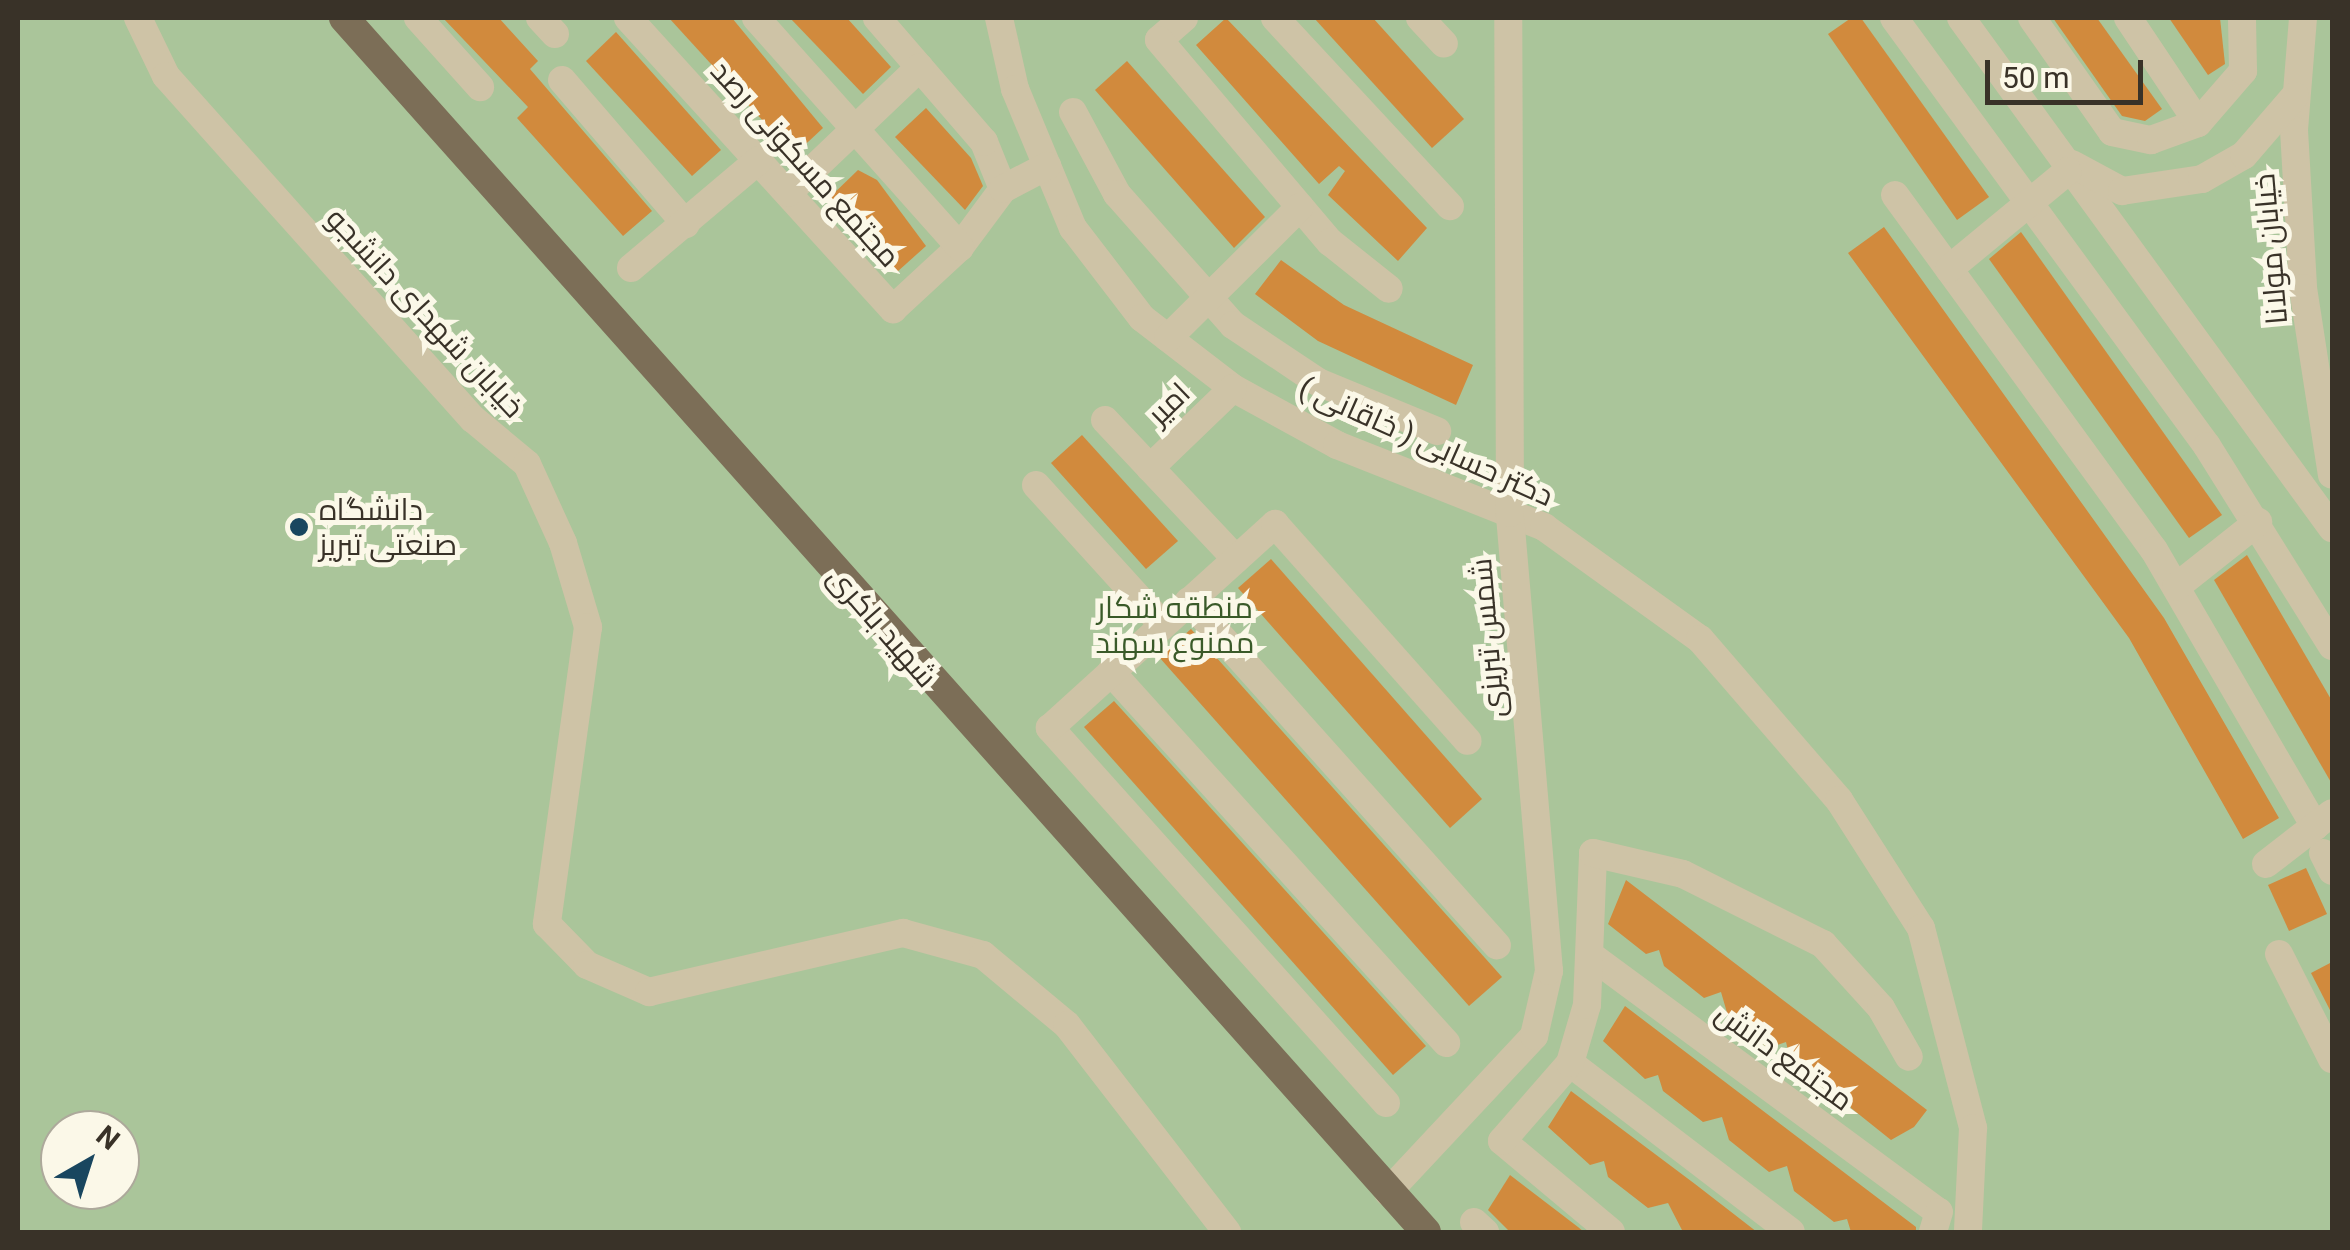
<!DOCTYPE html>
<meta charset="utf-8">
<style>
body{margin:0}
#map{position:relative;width:2350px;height:1250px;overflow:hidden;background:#f4f0db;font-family:Roboto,Cairo,sans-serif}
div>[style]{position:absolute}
.green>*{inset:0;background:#aac59a}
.building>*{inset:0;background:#d18a3d}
.minor>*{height:28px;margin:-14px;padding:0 14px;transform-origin:14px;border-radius:14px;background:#cec3a6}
.major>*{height:30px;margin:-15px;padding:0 15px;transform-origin:15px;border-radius:15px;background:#7c6e57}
.dots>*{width:28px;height:28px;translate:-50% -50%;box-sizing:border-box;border:5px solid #fbf8e8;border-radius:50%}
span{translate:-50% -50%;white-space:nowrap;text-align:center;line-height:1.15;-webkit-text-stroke:10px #fbf8e8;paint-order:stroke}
.street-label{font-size:30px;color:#393228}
.poi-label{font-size:30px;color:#393228}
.left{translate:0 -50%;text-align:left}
.park-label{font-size:30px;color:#3a5a29}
.frame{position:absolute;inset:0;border:20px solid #393228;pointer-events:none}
.north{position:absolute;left:40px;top:1110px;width:100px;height:100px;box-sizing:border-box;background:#fbf8e8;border:2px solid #ada99b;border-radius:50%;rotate:39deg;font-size:28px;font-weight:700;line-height:40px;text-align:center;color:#393228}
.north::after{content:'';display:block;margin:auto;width:35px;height:45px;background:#19465f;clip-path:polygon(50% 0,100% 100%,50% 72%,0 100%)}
.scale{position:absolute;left:1985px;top:60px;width:158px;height:45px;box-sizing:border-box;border:5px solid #393228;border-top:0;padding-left:12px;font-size:30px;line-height:35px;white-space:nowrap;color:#393228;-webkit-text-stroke:8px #fbf8e8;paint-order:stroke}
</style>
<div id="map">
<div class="green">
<i style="clip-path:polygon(evenodd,18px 18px,2332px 18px,2332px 1232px,18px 1232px,18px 18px,60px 1130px,120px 1130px,120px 1190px,60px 1190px,60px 1130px)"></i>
</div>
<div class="building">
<i style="clip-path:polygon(443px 18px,499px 18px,538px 61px,530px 69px,652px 211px,623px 236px,517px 118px,528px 107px)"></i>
<i style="clip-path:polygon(669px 18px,732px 18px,823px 128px,794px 155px)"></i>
<i style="clip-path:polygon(790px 18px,847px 18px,891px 67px,863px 94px)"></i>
<i style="clip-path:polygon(1226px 18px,1427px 228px,1398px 261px,1328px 195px,1345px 171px,1339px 166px,1319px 184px,1196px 45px)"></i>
<i style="clip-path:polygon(1314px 18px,1373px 18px,1464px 119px,1432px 148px)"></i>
<i style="clip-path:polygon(1851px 18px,1861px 18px,1989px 197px,1957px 220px,1828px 34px)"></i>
<i style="clip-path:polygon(2053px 18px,2097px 18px,2162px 109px,2145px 121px,2122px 116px)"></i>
<i style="clip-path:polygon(2169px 18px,2220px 18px,2225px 64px,2208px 75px)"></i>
<i style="clip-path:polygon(616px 32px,721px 150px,692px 176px,586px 61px)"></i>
<i style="clip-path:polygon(1127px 61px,1265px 217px,1234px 248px,1095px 90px)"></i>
<i style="clip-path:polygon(926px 108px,971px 158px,983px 186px,965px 210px,895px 137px)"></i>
<i style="clip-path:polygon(858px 170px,877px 180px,926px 246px,897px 272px,828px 199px)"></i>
<i style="clip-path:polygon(1884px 227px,2164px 618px,2279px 818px,2243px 839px,2129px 638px,1848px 253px)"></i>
<i style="clip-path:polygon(2021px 232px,2222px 515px,2189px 538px,1989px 259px)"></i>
<i style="clip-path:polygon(1281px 260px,1344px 305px,1473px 365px,1456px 405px,1318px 341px,1255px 294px)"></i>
<i style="clip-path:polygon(1082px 435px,1178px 541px,1146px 569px,1051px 463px)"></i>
<i style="clip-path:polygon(2247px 555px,2332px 701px,2332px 784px,2214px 580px)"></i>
<i style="clip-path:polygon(1271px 559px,1482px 799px,1450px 828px,1238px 588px)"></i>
<i style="clip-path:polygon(1191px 629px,1502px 977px,1469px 1006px,1159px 657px)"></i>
<i style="clip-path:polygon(1114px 701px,1426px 1046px,1393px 1075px,1084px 727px)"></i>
<i style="clip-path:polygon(2306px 868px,2327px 914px,2289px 931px,2268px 885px)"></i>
<i style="clip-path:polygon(1626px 880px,1927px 1110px,1914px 1127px,1891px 1140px,1851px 1108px,1846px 1090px,1831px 1094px,1791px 1063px,1786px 1042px,1768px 1048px,1728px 1016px,1721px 992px,1704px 998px,1664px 966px,1659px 950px,1646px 954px,1608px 924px)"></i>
<i style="clip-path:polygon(2332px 962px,2332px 1014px,2311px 973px)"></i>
<i style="clip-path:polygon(1625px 1006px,1916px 1227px,1916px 1232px,1851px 1232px,1847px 1219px,1834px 1222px,1794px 1191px,1787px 1166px,1769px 1172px,1729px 1140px,1722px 1117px,1703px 1122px,1663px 1091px,1658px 1075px,1645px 1079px,1603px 1041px)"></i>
<i style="clip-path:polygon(1571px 1091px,1695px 1184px,1757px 1232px,1683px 1232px,1668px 1203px,1648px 1208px,1608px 1177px,1604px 1161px,1590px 1165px,1548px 1127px)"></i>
<i style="clip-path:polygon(1510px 1175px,1578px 1227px,1584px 1232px,1510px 1232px,1488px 1210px)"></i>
</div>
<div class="minor">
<i style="left:138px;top:18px;width:64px;rotate:64.2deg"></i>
<i style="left:166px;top:76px;width:460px;rotate:48.2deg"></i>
<i style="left:473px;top:419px;width:70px;rotate:39.8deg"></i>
<i style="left:527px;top:464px;width:87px;rotate:65.5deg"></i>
<i style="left:563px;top:543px;width:88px;rotate:73.4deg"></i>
<i style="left:588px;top:627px;width:300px;rotate:97.9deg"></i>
<i style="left:547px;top:924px;width:57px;rotate:45.7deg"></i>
<i style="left:587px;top:965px;width:68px;rotate:23.5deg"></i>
<i style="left:649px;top:992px;width:261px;rotate:-13.1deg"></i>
<i style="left:903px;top:933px;width:83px;rotate:15.4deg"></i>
<i style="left:983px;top:955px;width:109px;rotate:39.8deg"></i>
<i style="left:1067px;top:1025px;width:262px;rotate:52.3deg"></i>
<i style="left:418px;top:18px;width:93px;rotate:48.1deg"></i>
<i style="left:540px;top:18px;width:22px;rotate:47deg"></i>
<i style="left:628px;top:18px;width:394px;rotate:47.7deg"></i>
<i style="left:893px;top:309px;width:91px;rotate:-42.8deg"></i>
<i style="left:960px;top:247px;width:72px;rotate:-53.4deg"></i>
<i style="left:1003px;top:189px;width:51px;rotate:-112deg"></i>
<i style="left:984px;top:142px;width:164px;rotate:-130.8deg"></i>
<i style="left:756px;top:18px;width:307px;rotate:48.3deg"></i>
<i style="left:999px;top:18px;width:73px;rotate:77.3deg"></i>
<i style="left:1015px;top:89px;width:151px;rotate:67.4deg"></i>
<i style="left:1073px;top:228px;width:113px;rotate:52.5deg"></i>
<i style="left:1142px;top:318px;width:115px;rotate:37.6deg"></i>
<i style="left:1233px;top:388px;width:119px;rotate:28.7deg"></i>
<i style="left:1337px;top:445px;width:223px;rotate:21.6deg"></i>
<i style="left:1544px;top:527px;width:192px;rotate:35.7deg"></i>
<i style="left:1700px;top:639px;width:213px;rotate:49.2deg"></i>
<i style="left:1839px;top:800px;width:152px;rotate:57.4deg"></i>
<i style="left:1921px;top:928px;width:207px;rotate:75.4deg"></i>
<i style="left:1973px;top:1128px;width:104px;rotate:92.8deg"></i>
<i style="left:1184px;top:18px;width:33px;rotate:139deg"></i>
<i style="left:1159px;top:40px;width:265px;rotate:49.8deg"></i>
<i style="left:1330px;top:242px;width:75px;rotate:38.5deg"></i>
<i style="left:1275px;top:18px;width:257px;rotate:47.1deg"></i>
<i style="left:1420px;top:18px;width:35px;rotate:47deg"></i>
<i style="left:1894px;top:18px;width:530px;rotate:53.82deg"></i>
<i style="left:2207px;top:446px;width:236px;rotate:58deg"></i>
<i style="left:1961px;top:18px;width:631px;rotate:53.97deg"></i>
<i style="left:2032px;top:18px;width:139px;rotate:54.9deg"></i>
<i style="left:2112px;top:132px;width:40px;rotate:12deg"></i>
<i style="left:2151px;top:140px;width:50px;rotate:-19.9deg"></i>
<i style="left:2198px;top:123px;width:69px;rotate:-49.1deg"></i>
<i style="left:2243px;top:71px;width:53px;rotate:-91.1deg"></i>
<i style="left:2128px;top:18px;width:126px;rotate:56.3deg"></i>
<i style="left:2303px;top:18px;width:112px;rotate:94.6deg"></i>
<i style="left:2294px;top:130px;width:158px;rotate:86.7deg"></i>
<i style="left:2303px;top:288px;width:189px;rotate:81.2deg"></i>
<i style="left:562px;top:80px;width:190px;rotate:49.3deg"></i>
<i style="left:1073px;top:112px;width:93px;rotate:61.8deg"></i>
<i style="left:1117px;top:194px;width:175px;rotate:48.5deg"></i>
<i style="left:1233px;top:325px;width:102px;rotate:33.8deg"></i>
<i style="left:1318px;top:382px;width:129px;rotate:22.4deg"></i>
<i style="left:2072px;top:164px;width:57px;rotate:28.4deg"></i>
<i style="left:2122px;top:191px;width:81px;rotate:-8.5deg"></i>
<i style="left:2202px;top:179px;width:48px;rotate:-29.7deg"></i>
<i style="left:2244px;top:155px;width:78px;rotate:-49.2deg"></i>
<i style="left:1003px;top:189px;width:50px;rotate:-27.6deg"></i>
<i style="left:788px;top:193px;width:182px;rotate:-43.7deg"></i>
<i style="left:1895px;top:195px;width:439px;rotate:53.9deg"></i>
<i style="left:2154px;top:550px;width:320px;rotate:59.8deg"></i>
<i style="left:631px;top:268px;width:167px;rotate:-40.2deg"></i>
<i style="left:1949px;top:269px;width:154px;rotate:-39.5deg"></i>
<i style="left:1168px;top:338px;width:186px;rotate:-44.8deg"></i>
<i style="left:1105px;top:420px;width:191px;rotate:46.7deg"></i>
<i style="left:1150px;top:468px;width:115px;rotate:-43.9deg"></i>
<i style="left:1036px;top:485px;width:189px;rotate:47.8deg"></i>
<i style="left:2176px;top:587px;width:105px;rotate:-38.4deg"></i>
<i style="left:1189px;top:601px;width:462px;rotate:48.2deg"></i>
<i style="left:1111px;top:672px;width:500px;rotate:47.9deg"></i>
<i style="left:2323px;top:853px;width:20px;rotate:63deg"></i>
<i style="left:2266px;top:864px;width:83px;rotate:-37.7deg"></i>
<i style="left:2279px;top:954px;width:118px;rotate:63.2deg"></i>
<i style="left:1590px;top:955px;width:433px;rotate:36.4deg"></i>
<i style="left:1939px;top:1212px;width:21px;rotate:107deg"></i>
<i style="left:1570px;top:1063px;width:278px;rotate:37.4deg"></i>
<i style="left:1386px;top:1103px;width:504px;rotate:-131.86deg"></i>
<i style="left:1050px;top:728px;width:304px;rotate:-42.2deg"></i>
<i style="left:1275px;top:524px;width:290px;rotate:48.4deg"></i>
<i style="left:1388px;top:1192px;width:214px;rotate:-46.9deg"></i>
<i style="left:1534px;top:1036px;width:67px;rotate:-77deg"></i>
<i style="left:1549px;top:971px;width:460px;rotate:-94.9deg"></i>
<i style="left:1510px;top:513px;width:495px;rotate:-90.2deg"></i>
<i style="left:1474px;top:1222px;width:15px;rotate:42deg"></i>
<i style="left:1611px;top:1232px;width:142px;rotate:-140.1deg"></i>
<i style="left:1502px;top:1141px;width:103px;rotate:-48.9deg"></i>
<i style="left:1570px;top:1063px;width:60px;rotate:-73.7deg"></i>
<i style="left:1587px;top:1005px;width:152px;rotate:-87.7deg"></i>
<i style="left:1593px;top:853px;width:92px;rotate:13.1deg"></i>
<i style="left:1683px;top:874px;width:157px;rotate:26.6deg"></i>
<i style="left:1823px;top:944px;width:86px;rotate:47.8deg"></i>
<i style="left:1881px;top:1008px;width:56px;rotate:60.3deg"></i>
</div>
<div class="major">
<i style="left:344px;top:18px;width:1626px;rotate:48.29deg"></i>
</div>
<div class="dots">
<i style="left:299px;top:527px;background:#19465f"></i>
</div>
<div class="street-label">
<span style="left:805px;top:164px;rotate:48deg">مجتمع مسکونی رصد</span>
<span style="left:2271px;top:249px;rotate:-95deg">خیابان مولانا</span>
<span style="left:425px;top:313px;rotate:47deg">خیابان شهدای دانشجو</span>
<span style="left:1169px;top:404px;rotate:-44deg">امیر</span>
<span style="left:1426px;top:442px;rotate:24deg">دکتر حسابی ( خاقانی )</span>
<span style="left:882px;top:627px;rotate:49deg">شهید باکری</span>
<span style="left:1488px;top:638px;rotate:-95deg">شمس تبریزی</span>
<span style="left:1784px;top:1057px;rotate:36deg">مجتمع دانش</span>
</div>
<div class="poi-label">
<span class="left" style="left:319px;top:527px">دانشگاه<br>صنعتی تبریز</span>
</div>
<div class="park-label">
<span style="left:1175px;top:625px">منطقه شکار<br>ممنوع سهند</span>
</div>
<div class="frame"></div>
<div class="north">N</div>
<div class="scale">50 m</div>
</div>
